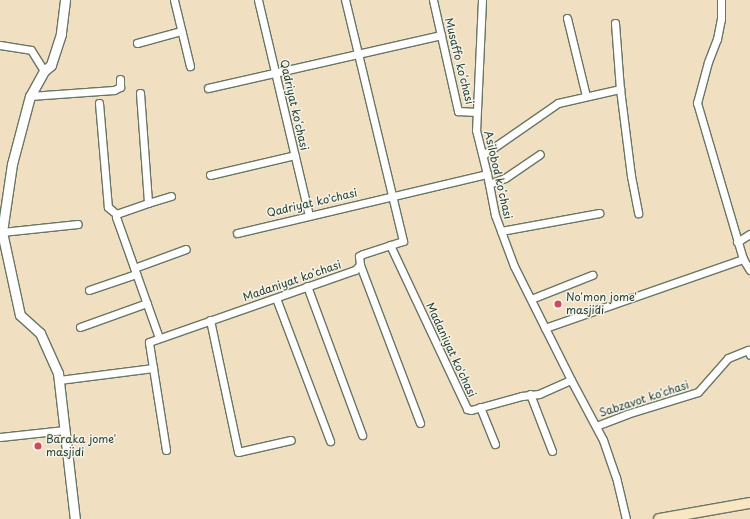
<!DOCTYPE html>
<meta charset="utf-8">
<style>
body{margin:0}
#map{position:relative;width:750px;height:519px;overflow:hidden;background:#f1dfc1;font-family:"Playpen Sans",sans-serif}
div>[style]{position:absolute}
.roads{filter:drop-shadow(1px 0 #687665) drop-shadow(-1px 0 #687665) drop-shadow(0 1px #687665) drop-shadow(0 -1px #687665)}
.minor>*{height:7px;margin:-3.5px;padding:0 3.5px;transform-origin:3.5px;border-radius:3.5px;background:#fff}
.tertiary>*{height:9px;margin:-4.5px;padding:0 4.5px;transform-origin:4.5px;border-radius:4.5px;background:#fff}
.secondary>*{height:10px;margin:-5px;padding:0 5px;transform-origin:5px;border-radius:5px;background:#f9e7c3}
.dots>*{width:11px;height:11px;translate:-50% -50%;box-sizing:border-box;border:2px solid #f7f3e8;border-radius:50%}
span{translate:-50% -50%;white-space:nowrap;text-align:center;line-height:1.15;-webkit-text-stroke:3px #f7f3e8;paint-order:stroke}
.street-label{font-size:11px;color:#1f3d34}
.poi-label{font-size:11px;color:#1f3d34}
.left{translate:0 -50%;text-align:left}
</style>
<div id="map">
<div class="roads">
<div class="minor">
<i style="left:174px;top:0;width:68px;rotate:76.4deg"></i>
<i style="left:258px;top:0;width:221px;rotate:76.7deg"></i>
<i style="left:433px;top:0;width:114px;rotate:77.3deg"></i>
<i style="left:458px;top:111px;width:18px;rotate:3deg"></i>
<i style="left:482px;top:0;width:130px;rotate:92.6deg"></i>
<i style="left:476px;top:130px;width:45px;rotate:76deg"></i>
<i style="left:487px;top:174px;width:42px;rotate:79deg"></i>
<i style="left:495px;top:215px;width:54px;rotate:69.6deg"></i>
<i style="left:514px;top:266px;width:127px;rotate:63.4deg"></i>
<i style="left:571px;top:380px;width:68px;rotate:61.9deg"></i>
<i style="left:603px;top:440px;width:39px;rotate:71deg"></i>
<i style="left:616px;top:477px;width:43px;rotate:76.6deg"></i>
<i style="left:567px;top:18px;width:80px;rotate:76.3deg"></i>
<i style="left:615px;top:23px;width:66px;rotate:85.7deg"></i>
<i style="left:620px;top:89px;width:88px;rotate:82.8deg"></i>
<i style="left:631px;top:176px;width:38px;rotate:79deg"></i>
<i style="left:137px;top:43px;width:46px;rotate:-15.3deg"></i>
<i style="left:0;top:45px;width:31px;rotate:9deg"></i>
<i style="left:31px;top:50px;width:25px;rotate:58deg"></i>
<i style="left:208px;top:88px;width:239px;rotate:-12.8deg"></i>
<i style="left:140px;top:93px;width:110px;rotate:85.8deg"></i>
<i style="left:148px;top:203px;width:34px;rotate:161deg"></i>
<i style="left:116px;top:214px;width:3px;rotate:90deg"></i>
<i style="left:116px;top:217px;width:128px;rotate:70.4deg"></i>
<i style="left:30px;top:96px;width:84px;rotate:-4.1deg"></i>
<i style="left:114px;top:90px;width:7px;rotate:-27deg"></i>
<i style="left:120px;top:87px;width:8px;rotate:-90deg"></i>
<i style="left:99px;top:103px;width:104px;rotate:85.1deg"></i>
<i style="left:108px;top:207px;width:11px;rotate:41deg"></i>
<i style="left:483px;top:155px;width:91px;rotate:-34.7deg"></i>
<i style="left:558px;top:103px;width:64px;rotate:-12.7deg"></i>
<i style="left:210px;top:175px;width:87px;rotate:-13.2deg"></i>
<i style="left:489px;top:184px;width:17px;rotate:-21deg"></i>
<i style="left:505px;top:178px;width:42px;rotate:-34.4deg"></i>
<i style="left:148px;top:203px;width:24px;rotate:-17deg"></i>
<i style="left:501px;top:231px;width:100px;rotate:-10.4deg"></i>
<i style="left:2px;top:232px;width:76px;rotate:-6deg"></i>
<i style="left:237px;top:233px;width:257px;rotate:-13.3deg"></i>
<i style="left:737px;top:242px;width:15px;rotate:-32deg"></i>
<i style="left:390px;top:245px;width:181px;rotate:64.8deg"></i>
<i style="left:467px;top:409px;width:4px;rotate:14deg"></i>
<i style="left:471px;top:410px;width:53px;rotate:-15.4deg"></i>
<i style="left:522px;top:396px;width:17px;rotate:-7deg"></i>
<i style="left:539px;top:394px;width:35px;rotate:-24deg"></i>
<i style="left:743px;top:259px;width:13px;rotate:58deg"></i>
<i style="left:360px;top:265px;width:169px;rotate:69.2deg"></i>
<i style="left:134px;top:268px;width:55px;rotate:-20.1deg"></i>
<i style="left:307px;top:286px;width:159px;rotate:69.7deg"></i>
<i style="left:89px;top:290px;width:50px;rotate:-18.8deg"></i>
<i style="left:276px;top:298px;width:153px;rotate:69.3deg"></i>
<i style="left:531px;top:299px;width:66px;rotate:-21.5deg"></i>
<i style="left:210px;top:320px;width:135px;rotate:78deg"></i>
<i style="left:238px;top:452px;width:54px;rotate:-12.8deg"></i>
<i style="left:80px;top:327px;width:71px;rotate:-19.7deg"></i>
<i style="left:545px;top:328px;width:210px;rotate:-19.2deg"></i>
<i style="left:743px;top:259px;width:163px;rotate:-106.4deg"></i>
<i style="left:697px;top:103px;width:42px;rotate:-75deg"></i>
<i style="left:708px;top:62px;width:25px;rotate:-69deg"></i>
<i style="left:717px;top:39px;width:20px;rotate:-79deg"></i>
<i style="left:721px;top:19px;width:19px;rotate:-90deg"></i>
<i style="left:153px;top:368px;width:83px;rotate:81deg"></i>
<i style="left:59px;top:380px;width:95px;rotate:-7.3deg"></i>
<i style="left:153px;top:368px;width:26px;rotate:-99deg"></i>
<i style="left:149px;top:342px;width:218px;rotate:-19.3deg"></i>
<i style="left:355px;top:270px;width:7px;rotate:-45deg"></i>
<i style="left:360px;top:265px;width:9px;rotate:-96deg"></i>
<i style="left:359px;top:256px;width:4px;rotate:-27deg"></i>
<i style="left:363px;top:254px;width:42px;rotate:-18deg"></i>
<i style="left:403px;top:241px;width:248px;rotate:-103.5deg"></i>
<i style="left:530px;top:394px;width:61px;rotate:68.9deg"></i>
<i style="left:480px;top:407px;width:40px;rotate:68deg"></i>
<i style="left:596px;top:426px;width:33px;rotate:-21deg"></i>
<i style="left:627px;top:414px;width:74px;rotate:-17.2deg"></i>
<i style="left:698px;top:392px;width:45px;rotate:-48.6deg"></i>
<i style="left:728px;top:358px;width:22px;rotate:-22deg"></i>
<i style="left:748px;top:350px;width:5px;rotate:68deg"></i>
<i style="left:0;top:437px;width:65px;rotate:-6.1deg"></i>
</div>
<div class="tertiary">
<i style="left:65px;top:0;width:34px;rotate:97deg"></i>
<i style="left:61px;top:34px;width:33px;rotate:108deg"></i>
<i style="left:51px;top:65px;width:9px;rotate:139deg"></i>
<i style="left:44px;top:71px;width:29px;rotate:119deg"></i>
<i style="left:30px;top:96px;width:70px;rotate:104.8deg"></i>
<i style="left:12px;top:164px;width:69px;rotate:98.4deg"></i>
<i style="left:2px;top:232px;width:85px;rotate:77.8deg"></i>
<i style="left:20px;top:315px;width:27px;rotate:42deg"></i>
<i style="left:40px;top:333px;width:44px;rotate:65.8deg"></i>
<i style="left:58px;top:373px;width:147px;rotate:83.4deg"></i>
</div>
<div class="secondary">
<i style="left:659px;top:519px;width:92px;rotate:-10deg"></i>
</div>
</div>
<div class="dots">
<i style="left:558px;top:304px;background:#d1495b"></i>
<i style="left:38px;top:446px;background:#d1495b"></i>
</div>
<div class="street-label">
<span style="left:459px;top:61px;rotate:76deg">Musaffo koʻchasi</span>
<span style="left:294px;top:105px;rotate:77deg">Qadriyat koʻchasi</span>
<span style="left:498px;top:175px;rotate:77deg">Asilobod koʻchasi</span>
<span style="left:312px;top:203px;rotate:-13deg">Qadriyat ko'chasi</span>
<span style="left:292px;top:281px;rotate:-19deg">Madaniyat koʻchasi</span>
<span style="left:451px;top:350px;rotate:65deg">Madaniyat ko'chasi</span>
<span style="left:644px;top:399px;rotate:-18deg">Sabzavot ko'chasi</span>
</div>
<div class="poi-label">
<span class="left" style="left:566px;top:304px">No'mon jome'<br>masjidi</span>
<span class="left" style="left:46px;top:446px">Baraka jome'<br>masjidi</span>
</div>
</div>
